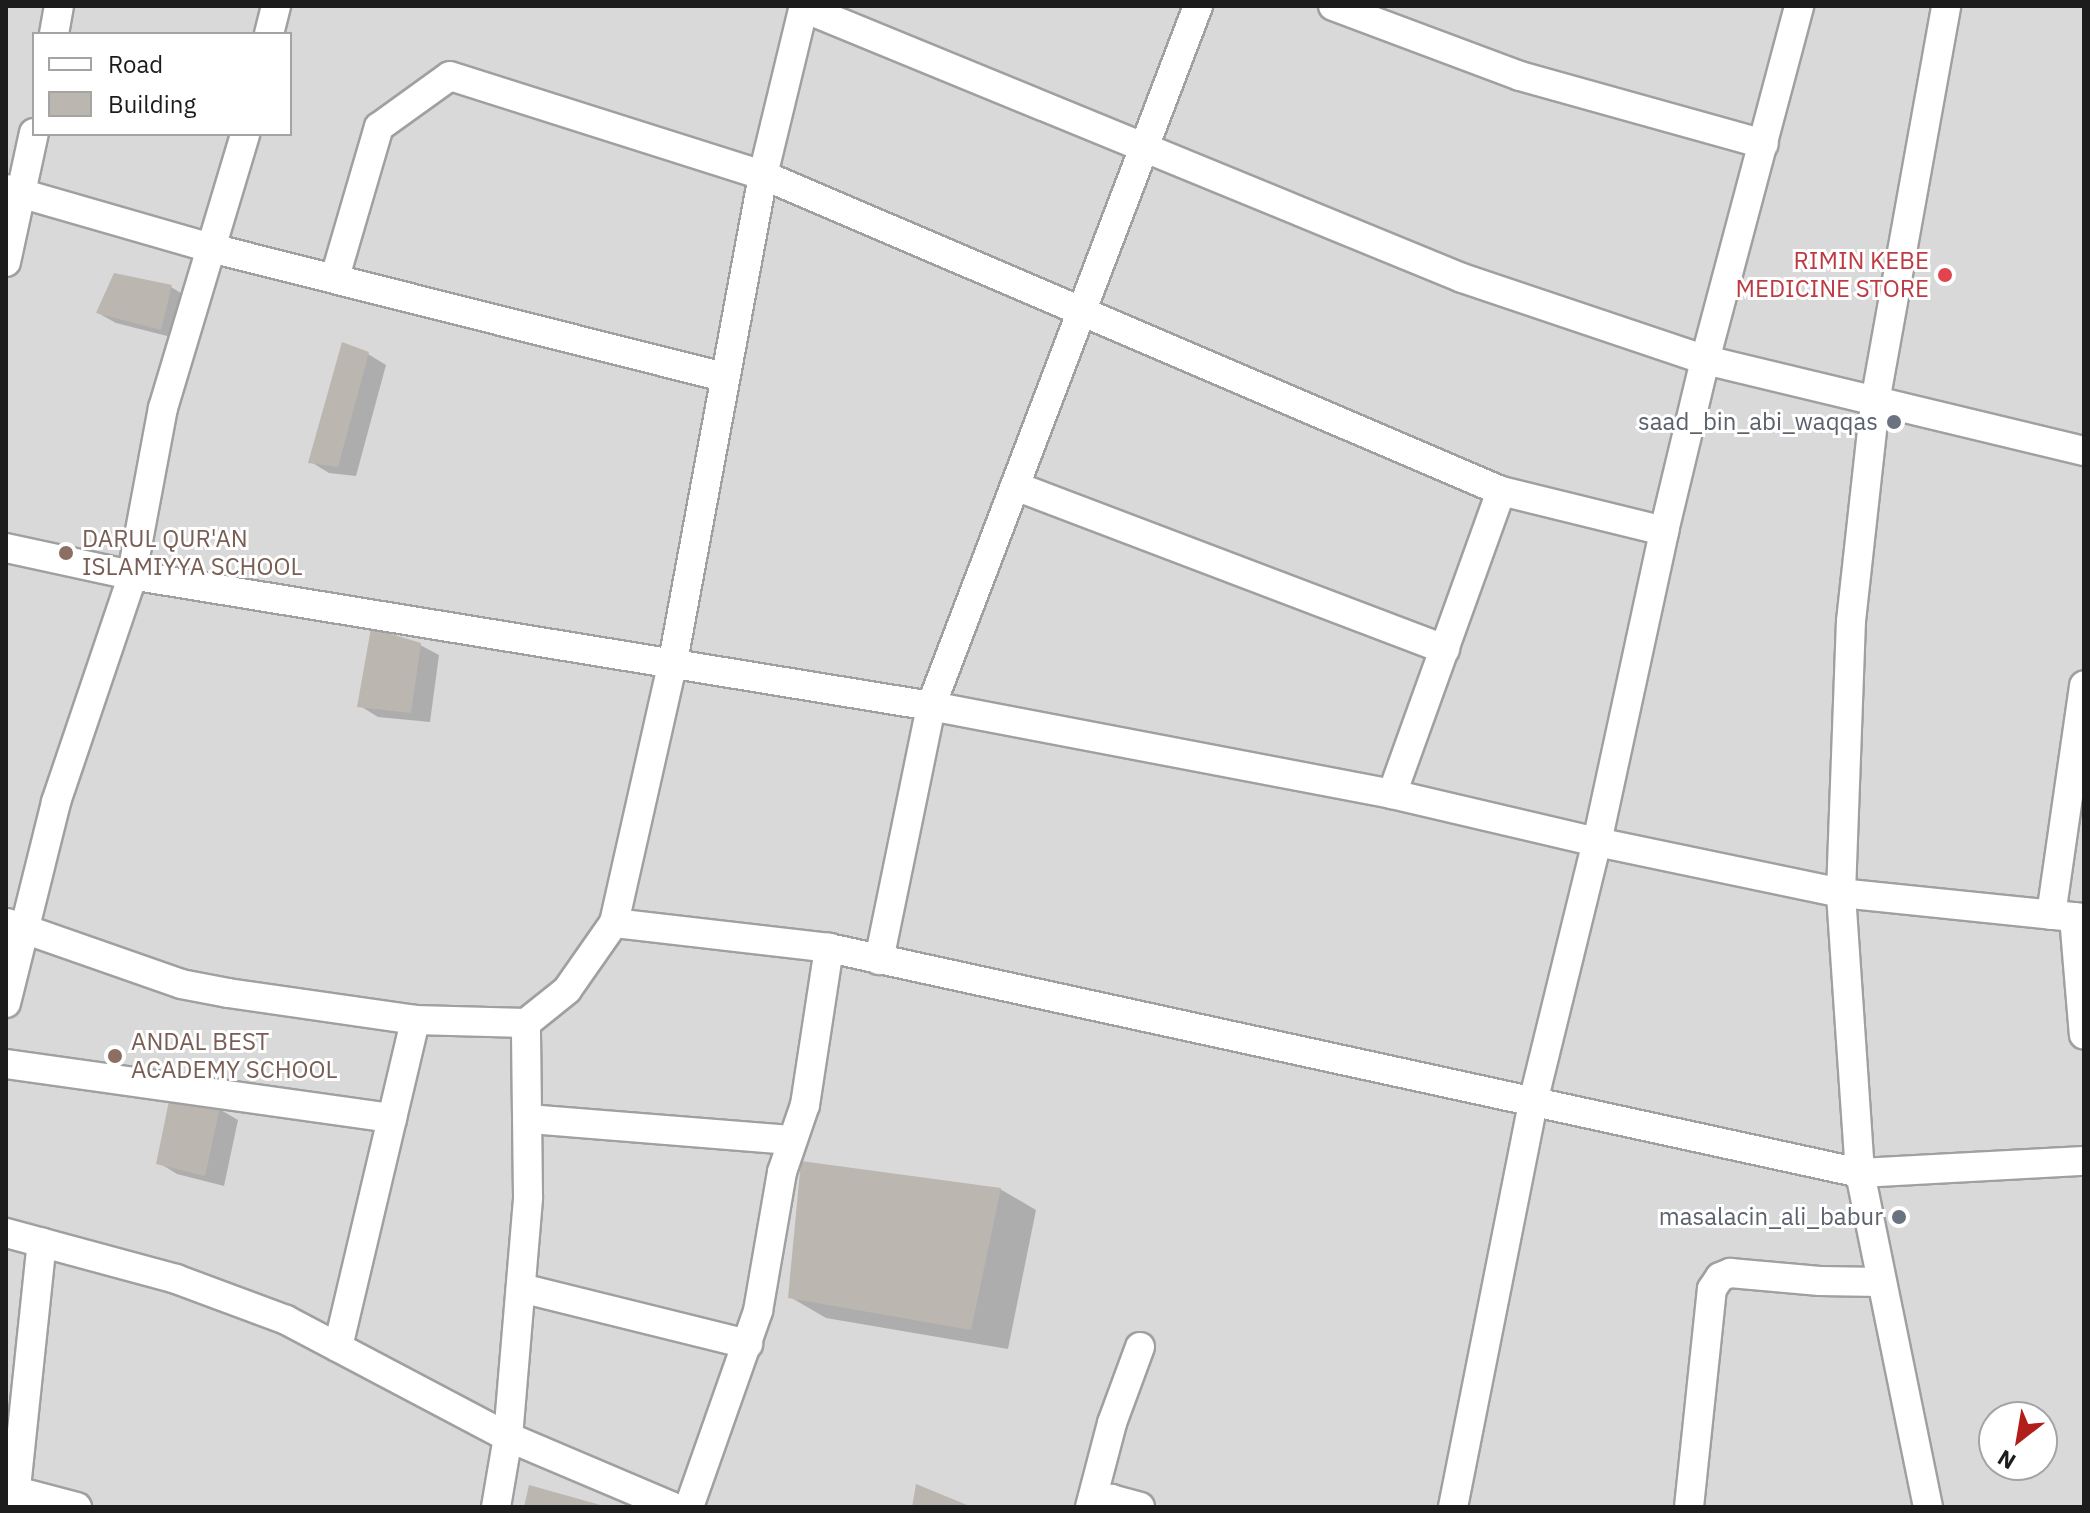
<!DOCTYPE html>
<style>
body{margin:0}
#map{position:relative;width:2090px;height:1513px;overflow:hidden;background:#eceae3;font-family:"IBM Plex Sans",sans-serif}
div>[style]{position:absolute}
.residential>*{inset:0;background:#dad9d9}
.shadow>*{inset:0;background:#0003}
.building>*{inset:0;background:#bcb6b1}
.roads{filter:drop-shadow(2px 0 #a0a0a0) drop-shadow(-2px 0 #a0a0a0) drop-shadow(0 2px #a0a0a0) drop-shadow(0 -2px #a0a0a0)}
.street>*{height:28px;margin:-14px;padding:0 14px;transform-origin:14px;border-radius:14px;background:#fff}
.dots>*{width:22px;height:22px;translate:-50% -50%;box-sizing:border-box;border:4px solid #fff;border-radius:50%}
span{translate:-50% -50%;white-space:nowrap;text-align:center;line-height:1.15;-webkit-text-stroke:6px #fff;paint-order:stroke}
.health-label{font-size:24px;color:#be3a42}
.right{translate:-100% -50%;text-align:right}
.worship-label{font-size:24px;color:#5b616d}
.education-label{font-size:24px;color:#785e54}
.left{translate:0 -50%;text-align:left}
.frame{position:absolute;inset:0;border:8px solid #1c1c1c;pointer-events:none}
.legend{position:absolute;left:32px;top:32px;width:260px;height:104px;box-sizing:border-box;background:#fff;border:2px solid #a4a4a4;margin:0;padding:10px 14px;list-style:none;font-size:24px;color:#1c1c1c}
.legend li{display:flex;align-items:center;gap:16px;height:40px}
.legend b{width:40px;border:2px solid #a4a4a4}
.north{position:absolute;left:1978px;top:1401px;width:80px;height:80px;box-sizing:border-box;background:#fff;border:2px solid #a4a4a4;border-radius:50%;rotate:211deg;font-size:22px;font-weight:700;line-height:32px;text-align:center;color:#1c1c1c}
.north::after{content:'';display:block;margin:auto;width:28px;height:36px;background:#b01f19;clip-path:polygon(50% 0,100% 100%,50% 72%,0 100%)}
</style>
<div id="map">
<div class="residential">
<i style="clip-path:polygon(evenodd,6px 6px,2084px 6px,2084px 1507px,6px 1507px,6px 6px,34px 34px,290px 34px,290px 134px,34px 134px,34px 34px,6px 6px,1994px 1417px,2042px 1417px,2042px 1465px,1994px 1465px,1994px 1417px)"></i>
</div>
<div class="shadow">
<i style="clip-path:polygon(171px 287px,189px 298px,179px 339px,116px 323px,98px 313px)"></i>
<i style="clip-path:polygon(368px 354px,386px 365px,356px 476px,329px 473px,311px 462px)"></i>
<i style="clip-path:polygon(420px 645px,439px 655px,430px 722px,378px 717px,360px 706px)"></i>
<i style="clip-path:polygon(219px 1109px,238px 1120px,224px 1186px,177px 1174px,159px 1163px)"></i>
<i style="clip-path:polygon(1000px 1189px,1036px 1210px,1008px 1349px,826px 1318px,790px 1297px)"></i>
</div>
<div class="building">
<i style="clip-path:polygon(114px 273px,172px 285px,161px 330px,96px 313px)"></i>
<i style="clip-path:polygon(342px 342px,369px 352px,338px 467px,308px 463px)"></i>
<i style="clip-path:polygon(371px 628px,421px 643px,411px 713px,357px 707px)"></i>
<i style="clip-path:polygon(169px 1101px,220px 1107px,205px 1176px,156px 1164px)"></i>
<i style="clip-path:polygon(801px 1161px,1001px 1188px,971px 1330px,788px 1298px)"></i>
<i style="clip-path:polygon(916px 1484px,972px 1507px,912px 1507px)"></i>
<i style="clip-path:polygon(529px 1485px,604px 1506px,604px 1507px,524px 1507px)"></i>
</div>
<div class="roads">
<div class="street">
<i style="left:1333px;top:6px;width:200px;rotate:20.5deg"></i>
<i style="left:1520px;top:76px;width:253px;rotate:15.6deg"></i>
<i style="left:804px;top:8px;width:711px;rotate:22.31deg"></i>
<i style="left:1462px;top:278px;width:256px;rotate:18.6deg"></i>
<i style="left:1705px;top:360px;width:390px;rotate:13.5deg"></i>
<i style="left:54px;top:34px;width:28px;rotate:-80deg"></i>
<i style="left:269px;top:34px;width:29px;rotate:-76deg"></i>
<i style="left:6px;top:189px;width:213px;rotate:16.1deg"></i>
<i style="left:211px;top:248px;width:529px;rotate:14.12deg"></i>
<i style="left:6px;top:262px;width:132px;rotate:-77.8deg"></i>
<i style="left:335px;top:277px;width:156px;rotate:-73.7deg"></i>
<i style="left:379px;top:127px;width:87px;rotate:-35.7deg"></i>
<i style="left:450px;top:76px;width:328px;rotate:17.6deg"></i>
<i style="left:763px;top:175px;width:803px;rotate:23.18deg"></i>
<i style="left:1501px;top:491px;width:168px;rotate:13.8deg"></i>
<i style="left:1015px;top:486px;width:460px;rotate:20.8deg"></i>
<i style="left:6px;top:548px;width:128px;rotate:12.2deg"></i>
<i style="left:131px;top:575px;width:811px;rotate:9.3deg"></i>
<i style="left:931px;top:706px;width:469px;rotate:10.8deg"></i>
<i style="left:1392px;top:794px;width:211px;rotate:13.2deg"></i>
<i style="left:1597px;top:842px;width:249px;rotate:11.8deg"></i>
<i style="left:1841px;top:893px;width:244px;rotate:5.9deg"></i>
<i style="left:1392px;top:794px;width:322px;rotate:-70.2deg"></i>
<i style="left:2051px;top:915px;width:232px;rotate:-81.8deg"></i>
<i style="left:2074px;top:917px;width:118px;rotate:85.2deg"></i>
<i style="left:7px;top:923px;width:184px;rotate:19.3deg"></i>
<i style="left:181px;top:984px;width:48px;rotate:10.8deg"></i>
<i style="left:228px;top:993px;width:189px;rotate:8.2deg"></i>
<i style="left:415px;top:1020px;width:111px;rotate:1.5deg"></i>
<i style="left:614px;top:923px;width:216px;rotate:6.6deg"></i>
<i style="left:829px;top:948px;width:1055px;rotate:12.31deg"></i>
<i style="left:1860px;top:1173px;width:224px;rotate:-3.1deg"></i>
<i style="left:879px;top:960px;width:259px;rotate:-78.4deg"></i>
<i style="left:931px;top:706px;width:749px;rotate:-69.12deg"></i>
<i style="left:6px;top:1003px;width:207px;rotate:-76deg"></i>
<i style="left:56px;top:802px;width:230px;rotate:-71.3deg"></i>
<i style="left:130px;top:584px;width:179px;rotate:-79.4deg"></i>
<i style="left:163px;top:408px;width:286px;rotate:-73.3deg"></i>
<i style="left:6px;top:1064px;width:390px;rotate:8deg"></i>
<i style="left:529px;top:1119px;width:264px;rotate:4.6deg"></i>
<i style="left:6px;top:1233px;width:176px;rotate:15.1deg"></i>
<i style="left:176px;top:1279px;width:117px;rotate:20.4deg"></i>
<i style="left:286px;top:1320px;width:251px;rotate:27.8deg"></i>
<i style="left:508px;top:1437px;width:179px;rotate:23deg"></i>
<i style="left:521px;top:1288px;width:234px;rotate:13.9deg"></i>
<i style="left:338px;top:1347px;width:336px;rotate:-76.7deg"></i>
<i style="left:16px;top:1491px;width:63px;rotate:14.7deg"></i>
<i style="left:14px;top:1507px;width:266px;rotate:-84deg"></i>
<i style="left:496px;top:1507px;width:71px;rotate:-80.3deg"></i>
<i style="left:508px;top:1437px;width:241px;rotate:-85.2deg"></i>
<i style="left:528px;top:1197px;width:174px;rotate:-90.7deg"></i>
<i style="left:526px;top:1023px;width:53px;rotate:-38.8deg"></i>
<i style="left:567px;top:990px;width:82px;rotate:-55deg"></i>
<i style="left:614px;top:923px;width:269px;rotate:-77.3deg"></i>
<i style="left:673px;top:661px;width:494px;rotate:-79.5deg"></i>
<i style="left:763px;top:175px;width:174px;rotate:-76.4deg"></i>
<i style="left:689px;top:1507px;width:208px;rotate:-70.6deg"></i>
<i style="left:758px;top:1311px;width:141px;rotate:-80.2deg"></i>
<i style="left:782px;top:1172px;width:71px;rotate:-71.1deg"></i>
<i style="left:805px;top:1105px;width:159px;rotate:-81.3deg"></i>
<i style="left:1090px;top:1507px;width:87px;rotate:-75.3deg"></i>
<i style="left:1112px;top:1423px;width:81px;rotate:-69.8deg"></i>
<i style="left:1091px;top:1507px;width:22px;rotate:-22deg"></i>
<i style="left:1111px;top:1499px;width:30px;rotate:15deg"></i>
<i style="left:1453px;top:1507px;width:413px;rotate:-78.8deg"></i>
<i style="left:1533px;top:1102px;width:268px;rotate:-76.2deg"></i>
<i style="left:1597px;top:842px;width:318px;rotate:-77.8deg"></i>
<i style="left:1664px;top:531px;width:176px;rotate:-76.5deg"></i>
<i style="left:1705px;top:360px;width:366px;rotate:-75.1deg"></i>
<i style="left:1689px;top:1507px;width:219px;rotate:-84deg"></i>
<i style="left:1712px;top:1289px;width:14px;rotate:-56deg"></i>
<i style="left:1720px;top:1277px;width:11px;rotate:-22deg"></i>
<i style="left:1730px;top:1273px;width:90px;rotate:5.1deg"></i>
<i style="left:1820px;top:1281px;width:61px;rotate:0.9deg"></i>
<i style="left:1928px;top:1507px;width:341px;rotate:-101.5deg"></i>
<i style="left:1860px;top:1173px;width:281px;rotate:-93.9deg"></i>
<i style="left:1841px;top:893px;width:272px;rotate:-87.9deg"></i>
<i style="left:1851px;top:621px;width:220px;rotate:-83.7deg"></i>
<i style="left:1875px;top:402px;width:402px;rotate:-79.8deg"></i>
</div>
</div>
<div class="dots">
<i style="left:1945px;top:275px;background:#e0444e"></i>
<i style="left:1894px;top:422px;background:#6b7280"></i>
<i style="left:66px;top:553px;background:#8d6e63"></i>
<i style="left:115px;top:1056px;background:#8d6e63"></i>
<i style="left:1899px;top:1217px;background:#6b7280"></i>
</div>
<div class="health-label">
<span class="right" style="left:1929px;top:275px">RIMIN KEBE<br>MEDICINE STORE</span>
</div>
<div class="worship-label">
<span class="right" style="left:1878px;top:422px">saad_bin_abi_waqqas</span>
<span class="right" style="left:1883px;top:1217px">masalacin_ali_babur</span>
</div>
<div class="education-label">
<span class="left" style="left:82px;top:553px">DARUL QUR'AN<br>ISLAMIYYA SCHOOL</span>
<span class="left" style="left:131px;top:1056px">ANDAL BEST<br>ACADEMY SCHOOL</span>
</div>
<div class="frame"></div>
<ul class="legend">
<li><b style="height:10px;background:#fff"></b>Road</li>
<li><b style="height:22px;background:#bcb6b1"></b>Building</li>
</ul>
<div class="north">N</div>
</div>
